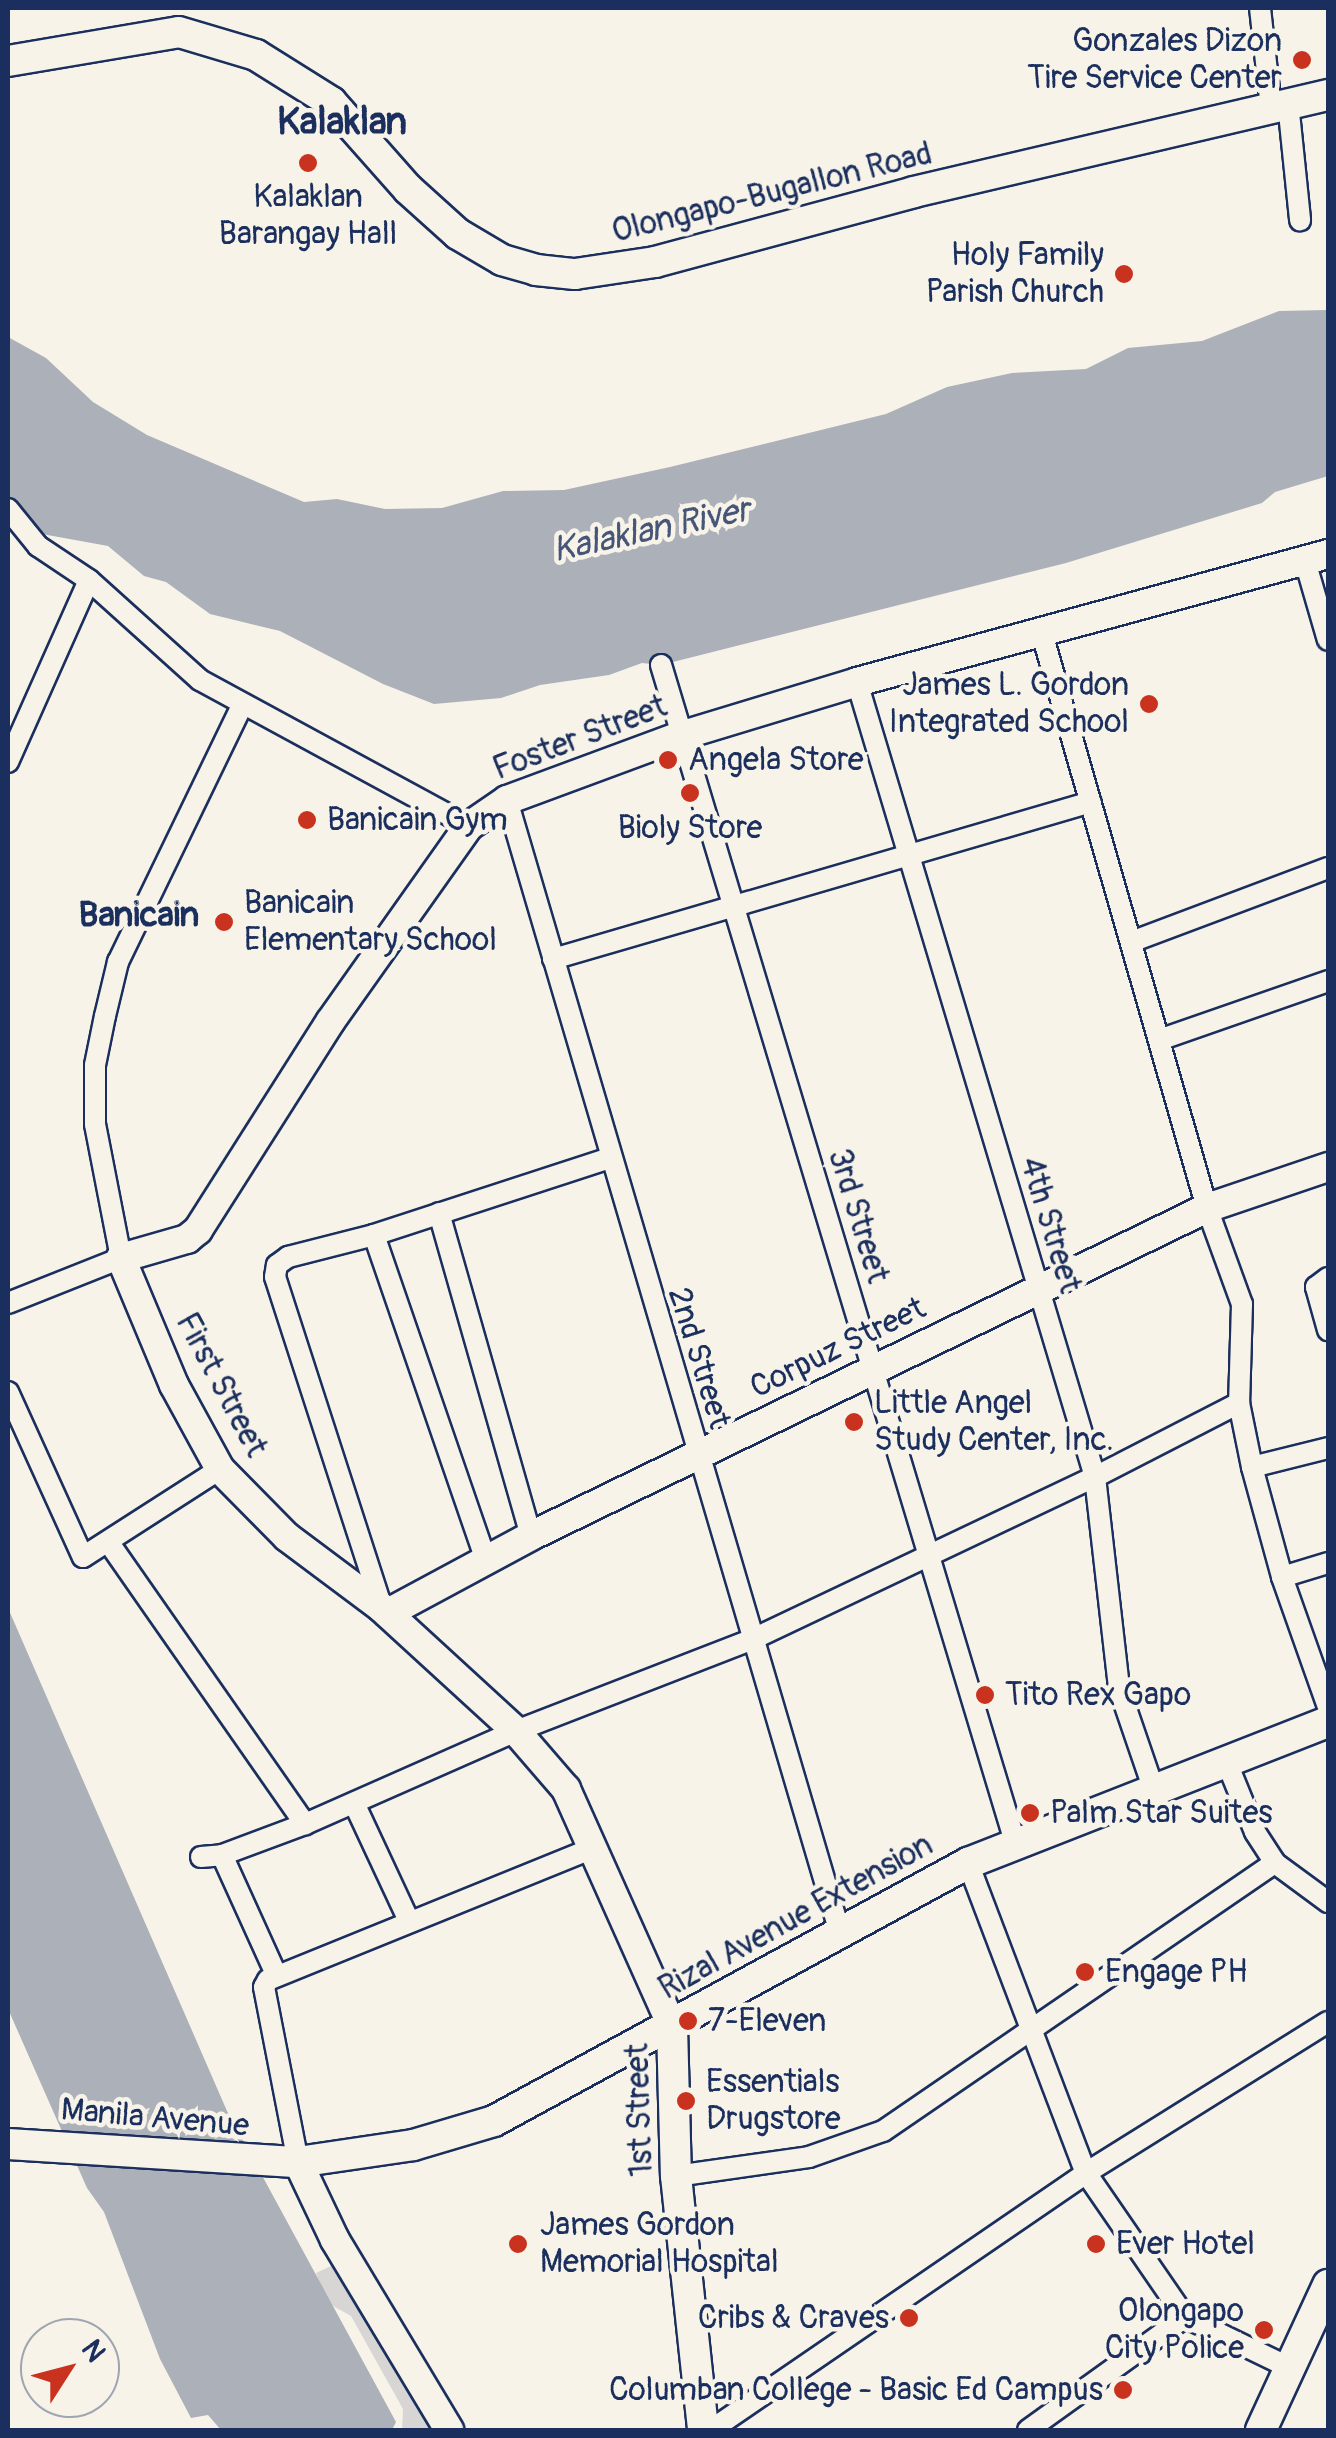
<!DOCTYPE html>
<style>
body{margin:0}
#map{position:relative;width:1336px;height:2438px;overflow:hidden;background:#f7f3e8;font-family:Pangolin,sans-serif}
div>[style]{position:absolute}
.green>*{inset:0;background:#d7d6d4}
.water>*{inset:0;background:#acb0b9}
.roads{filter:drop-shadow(2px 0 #1b2f5e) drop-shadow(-2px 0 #1b2f5e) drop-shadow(0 2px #1b2f5e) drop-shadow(0 -2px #1b2f5e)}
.street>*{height:20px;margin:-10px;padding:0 10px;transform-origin:10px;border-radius:10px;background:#f7f3e8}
.secondary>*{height:28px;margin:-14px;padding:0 14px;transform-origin:14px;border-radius:14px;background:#f7f3e8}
.primary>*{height:30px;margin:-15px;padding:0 15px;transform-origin:15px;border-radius:15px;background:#f7f3e8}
.dots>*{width:28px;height:28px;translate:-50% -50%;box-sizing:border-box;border:5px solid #f7f3e8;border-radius:50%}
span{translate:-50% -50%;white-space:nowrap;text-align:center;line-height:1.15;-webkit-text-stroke:9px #f7f3e8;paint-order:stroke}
.poi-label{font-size:32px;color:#1b2f5e}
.right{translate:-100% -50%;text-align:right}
.left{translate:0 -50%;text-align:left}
.street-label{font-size:32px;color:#1b2f5e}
.water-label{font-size:35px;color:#465679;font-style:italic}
.neighbourhood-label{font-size:35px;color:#1b2f5e;font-weight:700}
.quarter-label{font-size:38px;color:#1b2f5e;font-weight:700}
.frame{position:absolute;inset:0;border:10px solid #1b2f5e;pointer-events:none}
.north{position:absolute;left:20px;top:2318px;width:100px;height:100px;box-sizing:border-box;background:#f7f3e8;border:2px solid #9fa5b1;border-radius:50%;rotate:54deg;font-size:28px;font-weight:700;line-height:40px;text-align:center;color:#1b2f5e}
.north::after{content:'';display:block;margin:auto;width:35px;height:45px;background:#c8321e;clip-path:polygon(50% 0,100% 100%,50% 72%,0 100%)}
</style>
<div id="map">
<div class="green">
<i style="clip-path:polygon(344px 2260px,439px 2430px,402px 2430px,403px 2409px,351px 2316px,326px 2302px,316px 2273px)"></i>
</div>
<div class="water">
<i style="clip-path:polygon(1328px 310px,1328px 476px,1275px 492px,1262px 503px,1066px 563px,661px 665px,642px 663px,609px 675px,540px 685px,501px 698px,434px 704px,383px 684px,280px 631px,210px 614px,166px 582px,144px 576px,108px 546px,42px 534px,8px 504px,8px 337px,46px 358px,93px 402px,147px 435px,304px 502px,337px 499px,385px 509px,442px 508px,503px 491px,564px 490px,670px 467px,886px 414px,947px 387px,1012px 373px,1086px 369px,1128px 348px,1202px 341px,1279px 311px)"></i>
<i style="clip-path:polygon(8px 1608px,227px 2111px,396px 2422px,392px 2430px,221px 2430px,208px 2415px,191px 2418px,160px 2359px,104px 2212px,87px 2188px,8px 2009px)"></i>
</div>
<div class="roads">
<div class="street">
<i style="left:1260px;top:8px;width:100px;rotate:83.7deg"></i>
<i style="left:1288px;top:103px;width:118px;rotate:84.1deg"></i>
<i style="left:8px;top:509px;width:48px;rotate:51deg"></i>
<i style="left:38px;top:546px;width:61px;rotate:33.7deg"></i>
<i style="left:89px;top:580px;width:149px;rotate:42deg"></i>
<i style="left:200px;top:680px;width:306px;rotate:28.5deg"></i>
<i style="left:1305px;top:561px;width:82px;rotate:73.8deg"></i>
<i style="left:1041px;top:630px;width:601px;rotate:73.98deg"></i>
<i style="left:1207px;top:1208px;width:102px;rotate:70deg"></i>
<i style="left:1242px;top:1304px;width:99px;rotate:91.7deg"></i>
<i style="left:1239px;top:1403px;width:65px;rotate:78.5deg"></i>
<i style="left:1252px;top:1467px;width:114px;rotate:74.7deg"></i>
<i style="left:1282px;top:1577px;width:138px;rotate:70.5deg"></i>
<i style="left:661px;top:665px;width:1229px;rotate:73.26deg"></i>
<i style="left:857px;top:682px;width:830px;rotate:73.33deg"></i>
<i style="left:1095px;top:1477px;width:212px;rotate:83.5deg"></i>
<i style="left:1119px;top:1688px;width:108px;rotate:71.1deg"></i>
<i style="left:8px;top:762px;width:199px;rotate:-66deg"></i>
<i style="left:507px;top:800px;width:1181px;rotate:73.62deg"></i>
<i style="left:1131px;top:942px;width:210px;rotate:-20.6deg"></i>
<i style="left:553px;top:959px;width:560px;rotate:-16.27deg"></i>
<i style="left:1159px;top:1040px;width:179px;rotate:-19.2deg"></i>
<i style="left:439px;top:1213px;width:336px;rotate:74.1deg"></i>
<i style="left:374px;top:1235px;width:345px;rotate:71deg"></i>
<i style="left:1328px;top:1278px;width:15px;rotate:143deg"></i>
<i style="left:1316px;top:1287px;width:45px;rotate:74.4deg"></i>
<i style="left:8px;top:1303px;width:122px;rotate:-21.7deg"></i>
<i style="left:121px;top:1258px;width:136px;rotate:-101deg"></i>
<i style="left:95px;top:1124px;width:59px;rotate:-90deg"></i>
<i style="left:95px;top:1065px;width:50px;rotate:-78.5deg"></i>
<i style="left:105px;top:1016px;width:56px;rotate:-76.5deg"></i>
<i style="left:118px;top:962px;width:284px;rotate:-64.2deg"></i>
<i style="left:8px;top:1392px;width:181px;rotate:65.6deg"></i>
<i style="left:83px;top:1557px;width:163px;rotate:-32.7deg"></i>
<i style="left:1252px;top:1467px;width:78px;rotate:-14deg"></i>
<i style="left:109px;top:1543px;width:343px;rotate:55.1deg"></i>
<i style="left:1282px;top:1577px;width:48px;rotate:-16.9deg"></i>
<i style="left:382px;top:1608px;width:348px;rotate:-107.9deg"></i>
<i style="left:275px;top:1277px;width:12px;rotate:-81deg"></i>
<i style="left:277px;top:1265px;width:14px;rotate:-36deg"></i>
<i style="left:288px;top:1257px;width:89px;rotate:-14.3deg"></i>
<i style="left:374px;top:1235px;width:247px;rotate:-18.1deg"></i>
<i style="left:1227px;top:1763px;width:74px;rotate:67.9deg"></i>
<i style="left:1255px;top:1832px;width:37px;rotate:57deg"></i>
<i style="left:1275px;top:1863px;width:66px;rotate:36.3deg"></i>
<i style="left:354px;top:1803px;width:130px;rotate:65deg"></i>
<i style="left:222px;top:1855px;width:131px;rotate:65.6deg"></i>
<i style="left:201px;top:1857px;width:21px;rotate:-5deg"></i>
<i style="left:222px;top:1855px;width:89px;rotate:-20.5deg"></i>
<i style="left:305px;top:1824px;width:231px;rotate:-23.8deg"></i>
<i style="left:516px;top:1731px;width:252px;rotate:-21.2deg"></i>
<i style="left:751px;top:1640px;width:381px;rotate:-25.4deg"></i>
<i style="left:1095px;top:1477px;width:162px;rotate:-27.2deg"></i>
<i style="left:968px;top:1863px;width:332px;rotate:69.2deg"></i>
<i style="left:1086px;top:2173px;width:175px;rotate:55.5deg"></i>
<i style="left:1185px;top:2317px;width:117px;rotate:25.9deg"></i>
<i style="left:298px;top:2162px;width:178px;rotate:-101deg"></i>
<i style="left:264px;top:1987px;width:8px;rotate:-60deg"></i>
<i style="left:268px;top:1980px;width:351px;rotate:-22.1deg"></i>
<i style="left:676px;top:2176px;width:134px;rotate:-8.1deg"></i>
<i style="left:809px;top:2157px;width:78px;rotate:-19.4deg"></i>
<i style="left:883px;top:2131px;width:475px;rotate:-34.4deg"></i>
<i style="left:711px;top:2430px;width:455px;rotate:-34.4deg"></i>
<i style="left:1086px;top:2173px;width:285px;rotate:-32deg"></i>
<i style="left:1028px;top:2430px;width:193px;rotate:-35.7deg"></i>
</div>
<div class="secondary">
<i style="left:388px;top:1613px;width:162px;rotate:-28.3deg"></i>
<i style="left:531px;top:1536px;width:751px;rotate:-25.88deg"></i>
<i style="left:1207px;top:1208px;width:128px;rotate:-18.7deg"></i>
<i style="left:672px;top:2026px;width:260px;rotate:-114.1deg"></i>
<i style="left:566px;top:1789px;width:77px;rotate:-130.8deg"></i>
<i style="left:516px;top:1731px;width:182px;rotate:-137.5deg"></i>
<i style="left:382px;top:1608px;width:119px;rotate:-143.2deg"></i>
<i style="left:287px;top:1537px;width:95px;rotate:-134.6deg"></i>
<i style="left:220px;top:1469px;width:96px;rotate:-118.7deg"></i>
<i style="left:174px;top:1385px;width:138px;rotate:-112.7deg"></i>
<i style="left:121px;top:1258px;width:69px;rotate:-16.1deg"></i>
<i style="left:187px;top:1239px;width:14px;rotate:-39deg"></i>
<i style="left:198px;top:1230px;width:246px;rotate:-57.6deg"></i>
<i style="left:330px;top:1022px;width:240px;rotate:-54.7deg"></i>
<i style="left:469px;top:826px;width:46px;rotate:-34.4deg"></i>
<i style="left:507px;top:800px;width:188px;rotate:-20.3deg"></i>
<i style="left:683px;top:735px;width:182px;rotate:-16.9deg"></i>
<i style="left:857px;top:682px;width:488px;rotate:-15.2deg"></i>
<i style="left:298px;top:2162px;width:86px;rotate:64.6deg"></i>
<i style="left:335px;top:2240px;width:222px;rotate:59deg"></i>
</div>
<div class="primary">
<i style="left:8px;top:61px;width:173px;rotate:-9.6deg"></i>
<i style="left:179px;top:32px;width:80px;rotate:16.6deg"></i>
<i style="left:256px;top:55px;width:89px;rotate:32.1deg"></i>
<i style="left:331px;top:102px;width:116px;rotate:48.5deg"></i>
<i style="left:408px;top:189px;width:67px;rotate:42deg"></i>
<i style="left:458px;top:234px;width:51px;rotate:30.6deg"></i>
<i style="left:502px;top:260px;width:35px;rotate:16deg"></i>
<i style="left:536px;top:270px;width:39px;rotate:6deg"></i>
<i style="left:575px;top:274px;width:81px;rotate:-8.5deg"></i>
<i style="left:655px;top:262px;width:268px;rotate:-15.1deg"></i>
<i style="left:914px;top:192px;width:425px;rotate:-13.2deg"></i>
<i style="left:672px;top:2026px;width:150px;rotate:88.5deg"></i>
<i style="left:676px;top:2176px;width:255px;rotate:83.9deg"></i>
<i style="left:8px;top:2144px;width:291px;rotate:3.6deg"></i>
<i style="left:298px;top:2162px;width:116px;rotate:-8.4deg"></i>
<i style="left:413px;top:2145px;width:84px;rotate:-16.5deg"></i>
<i style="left:494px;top:2121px;width:540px;rotate:-28.56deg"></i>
<i style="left:968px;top:1863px;width:387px;rotate:-21.4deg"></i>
<i style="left:1261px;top:2430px;width:160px;rotate:-65.2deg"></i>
</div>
</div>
<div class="dots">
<i style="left:1302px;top:60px;background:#c8321e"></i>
<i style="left:308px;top:163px;background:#c8321e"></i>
<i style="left:1124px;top:274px;background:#c8321e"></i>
<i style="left:1149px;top:704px;background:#c8321e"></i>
<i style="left:668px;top:760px;background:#c8321e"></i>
<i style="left:690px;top:793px;background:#c8321e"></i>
<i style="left:307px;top:820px;background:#c8321e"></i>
<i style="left:224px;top:922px;background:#c8321e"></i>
<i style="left:854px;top:1422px;background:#c8321e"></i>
<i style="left:985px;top:1695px;background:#c8321e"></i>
<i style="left:1030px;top:1813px;background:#c8321e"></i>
<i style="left:1085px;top:1972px;background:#c8321e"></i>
<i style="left:688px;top:2021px;background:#c8321e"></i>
<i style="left:686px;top:2101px;background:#c8321e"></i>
<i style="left:518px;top:2244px;background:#c8321e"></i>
<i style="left:1096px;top:2244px;background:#c8321e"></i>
<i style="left:909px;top:2318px;background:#c8321e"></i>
<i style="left:1264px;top:2330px;background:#c8321e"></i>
<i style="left:1123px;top:2390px;background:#c8321e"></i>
</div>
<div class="poi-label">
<span class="right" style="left:1282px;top:60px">Gonzales Dizon<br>Tire Service Center</span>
<span style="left:308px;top:216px">Kalaklan<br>Barangay Hall</span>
<span class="right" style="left:1104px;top:274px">Holy Family<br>Parish Church</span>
<span class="right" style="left:1129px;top:704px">James L. Gordon<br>Integrated School</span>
<span class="left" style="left:688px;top:760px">Angela Store</span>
<span class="left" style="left:327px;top:820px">Banicain Gym</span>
<span style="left:690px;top:828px">Bioly Store</span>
<span class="left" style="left:244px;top:922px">Banicain<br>Elementary School</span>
<span class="left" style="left:874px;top:1422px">Little Angel<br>Study Center, Inc.</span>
<span class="left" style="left:1005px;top:1695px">Tito Rex Gapo</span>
<span class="left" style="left:1050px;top:1813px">Palm Star Suites</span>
<span class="left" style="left:1105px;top:1972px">Engage PH</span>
<span class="left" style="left:708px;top:2021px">7-Eleven</span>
<span class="left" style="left:706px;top:2101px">Essentials<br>Drugstore</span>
<span class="left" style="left:540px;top:2244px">James Gordon<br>Memorial Hospital</span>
<span class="left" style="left:1116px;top:2244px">Ever Hotel</span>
<span class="right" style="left:1244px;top:2330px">Olongapo<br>City Police</span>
<span class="right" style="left:889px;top:2318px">Cribs &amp; Craves</span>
<span class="right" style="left:1103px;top:2390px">Columban College - Basic Ed Campus</span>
</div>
<div class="street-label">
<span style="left:772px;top:193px;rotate:-14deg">Olongapo-Bugallon Road</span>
<span style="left:580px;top:738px;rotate:-21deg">Foster Street</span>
<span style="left:858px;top:1216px;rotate:73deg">3rd Street</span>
<span style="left:1050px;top:1225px;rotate:73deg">4th Street</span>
<span style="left:838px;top:1348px;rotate:-26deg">Corpuz Street</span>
<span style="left:699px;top:1358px;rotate:73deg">2nd Street</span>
<span style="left:221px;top:1385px;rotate:62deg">First Street</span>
<span style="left:796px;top:1917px;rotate:-29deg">Rizal Avenue Extension</span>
<span style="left:640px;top:2110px;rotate:-92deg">1st Street</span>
<span style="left:155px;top:2118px;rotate:5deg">Manila Avenue</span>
</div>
<div class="water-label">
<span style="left:651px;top:530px;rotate:-12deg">Kalaklan River</span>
</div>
<div class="neighbourhood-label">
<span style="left:139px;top:915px">Banicain</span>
</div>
<div class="quarter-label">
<span style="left:342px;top:123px">Kalaklan</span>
</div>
<div class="frame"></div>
<div class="north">N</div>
</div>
